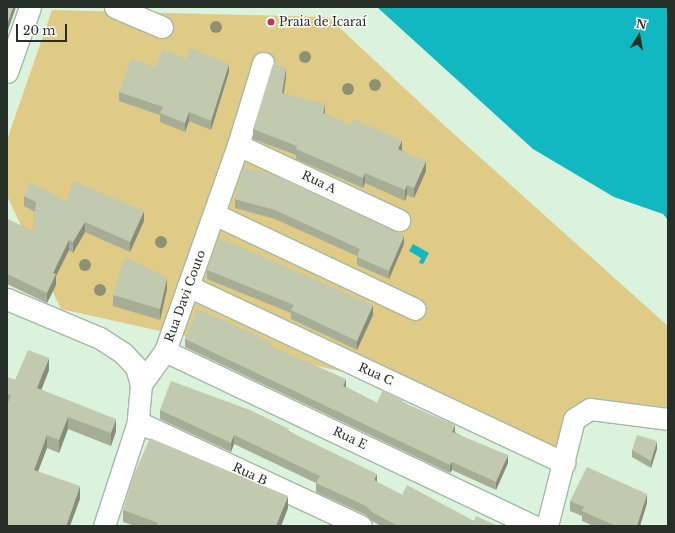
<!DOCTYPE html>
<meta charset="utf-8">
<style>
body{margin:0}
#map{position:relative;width:675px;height:533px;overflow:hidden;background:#dbf2dc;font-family:"Libre Baskerville",serif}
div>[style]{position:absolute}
.green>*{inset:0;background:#e0cb86}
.water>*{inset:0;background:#11b8c1}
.roads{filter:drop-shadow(1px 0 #a2b9a4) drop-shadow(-1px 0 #a2b9a4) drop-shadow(0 1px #a2b9a4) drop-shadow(0 -1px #a2b9a4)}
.minor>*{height:21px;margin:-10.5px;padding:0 10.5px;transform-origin:10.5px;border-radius:10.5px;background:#fff}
.trees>*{width:12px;height:12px;margin:-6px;border-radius:50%;background:#8d9171}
.wall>*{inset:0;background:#a6ad96}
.shaded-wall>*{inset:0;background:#878d7a}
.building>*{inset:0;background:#c1c9ae}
.dots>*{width:11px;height:11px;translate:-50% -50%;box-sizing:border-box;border:2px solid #fff;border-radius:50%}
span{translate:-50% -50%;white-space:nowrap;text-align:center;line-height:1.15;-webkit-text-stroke:3px #fff;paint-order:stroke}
.poi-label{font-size:12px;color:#273028}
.left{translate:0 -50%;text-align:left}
.street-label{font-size:12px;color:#273028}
.frame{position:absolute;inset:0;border:8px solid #273028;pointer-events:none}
.north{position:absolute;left:619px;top:16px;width:40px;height:40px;-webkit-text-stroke:3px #fff;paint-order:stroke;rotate:11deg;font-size:11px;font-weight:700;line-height:16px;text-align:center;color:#273028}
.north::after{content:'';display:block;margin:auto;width:14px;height:18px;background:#273028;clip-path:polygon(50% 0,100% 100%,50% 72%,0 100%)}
.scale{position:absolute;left:16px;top:24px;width:51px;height:18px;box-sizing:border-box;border:2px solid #273028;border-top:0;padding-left:5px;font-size:12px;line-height:14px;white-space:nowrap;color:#273028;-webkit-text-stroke:3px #fff;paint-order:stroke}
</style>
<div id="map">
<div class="green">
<i style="clip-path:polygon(52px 10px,328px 17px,446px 127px,668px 326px,668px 409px,640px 404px,585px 404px,557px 449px,421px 389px,61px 309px,7px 196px,7px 140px)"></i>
</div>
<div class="water">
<i style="clip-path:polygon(377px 7px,668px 7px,668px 220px,663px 214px,614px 197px,533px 149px)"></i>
<i style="clip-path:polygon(413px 244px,429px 253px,423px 264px,419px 263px,421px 258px,409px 251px)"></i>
</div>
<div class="roads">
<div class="minor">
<i style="left:115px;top:7px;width:51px;rotate:23.1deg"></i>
<i style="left:7px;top:72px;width:69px;rotate:-70.5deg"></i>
<i style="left:238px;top:145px;width:178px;rotate:25deg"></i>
<i style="left:214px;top:214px;width:222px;rotate:25.3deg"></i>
<i style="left:188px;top:286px;width:416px;rotate:25.2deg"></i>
<i style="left:7px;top:299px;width:101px;rotate:22.8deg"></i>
<i style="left:100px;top:338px;width:27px;rotate:33deg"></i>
<i style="left:123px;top:353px;width:19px;rotate:47deg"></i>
<i style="left:136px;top:367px;width:18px;rotate:74deg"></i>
<i style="left:141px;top:384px;width:38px;rotate:95deg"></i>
<i style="left:138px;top:422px;width:109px;rotate:108.1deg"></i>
<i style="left:165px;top:351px;width:408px;rotate:25.4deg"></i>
<i style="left:141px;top:384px;width:41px;rotate:-54deg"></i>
<i style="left:165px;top:351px;width:219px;rotate:-70.5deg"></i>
<i style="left:238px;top:145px;width:86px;rotate:-73deg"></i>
<i style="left:138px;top:422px;width:246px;rotate:25deg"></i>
<i style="left:547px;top:526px;width:110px;rotate:-75.8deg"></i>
<i style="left:574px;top:419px;width:19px;rotate:-32deg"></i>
<i style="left:590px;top:409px;width:79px;rotate:7.3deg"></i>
</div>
</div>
<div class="trees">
<i style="left:216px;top:27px"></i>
<i style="left:305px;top:57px"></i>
<i style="left:375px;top:85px"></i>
<i style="left:348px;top:89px"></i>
<i style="left:161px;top:242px"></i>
<i style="left:85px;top:265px"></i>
<i style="left:100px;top:290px"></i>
</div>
<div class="wall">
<i style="clip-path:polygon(186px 59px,229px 72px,211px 130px,189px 121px,185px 132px,160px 122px,160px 115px,119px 101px,119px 92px,155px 67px)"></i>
<i style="clip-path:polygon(286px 77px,284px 93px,325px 114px,402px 150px,426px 171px,414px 198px,407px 195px,405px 201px,365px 183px,363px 188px,296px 159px,296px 155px,253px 139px,253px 129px)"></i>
<i style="clip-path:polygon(24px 196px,67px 201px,144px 221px,130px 252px,85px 232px,73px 253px,69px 250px,56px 276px,56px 285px,47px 303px,7px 284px,7px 219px,33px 231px,35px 212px,24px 206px)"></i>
<i style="clip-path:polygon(235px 199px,404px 244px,389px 279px,357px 265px,357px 256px,275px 219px,235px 208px)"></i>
<i style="clip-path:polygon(207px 270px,373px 315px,357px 350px,291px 319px,291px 313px,207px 279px)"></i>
<i style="clip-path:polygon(167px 289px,160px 320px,113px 306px,113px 295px)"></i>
<i style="clip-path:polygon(185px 339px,273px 347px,346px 387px,377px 403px,403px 402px,508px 463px,496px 490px,452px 470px,450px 473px,185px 347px)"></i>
<i style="clip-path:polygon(49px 370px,41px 390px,116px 431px,111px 446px,68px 429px,59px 453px,47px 448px,38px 471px,80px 499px,7px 526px,7px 377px,15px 380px)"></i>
<i style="clip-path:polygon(160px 410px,289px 431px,377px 482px,402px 495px,474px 521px,498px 526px,381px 526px,372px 521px,366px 515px,316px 492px,316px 483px,234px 444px,231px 452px,160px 419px)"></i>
<i style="clip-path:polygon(657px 449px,651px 468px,632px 457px,632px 450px)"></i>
<i style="clip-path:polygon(570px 501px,647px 503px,640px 526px,594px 526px,582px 521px,582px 516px,570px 511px)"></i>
<i style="clip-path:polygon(288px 508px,281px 526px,135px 526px,123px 522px,123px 510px)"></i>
</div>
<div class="shaded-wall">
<i style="clip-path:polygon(13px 7px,16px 7px,7px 33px,7px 24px)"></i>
<i style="clip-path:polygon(229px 64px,229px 72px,211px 130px,211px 121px)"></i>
<i style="clip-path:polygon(286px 67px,286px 77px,282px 103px,282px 93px)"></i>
<i style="clip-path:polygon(325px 104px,325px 114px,323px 123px,323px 113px)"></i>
<i style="clip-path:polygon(189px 112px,189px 121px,185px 132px,185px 123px)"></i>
<i style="clip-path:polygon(402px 140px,402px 150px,398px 159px,398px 149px)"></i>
<i style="clip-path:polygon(426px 161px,426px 171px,414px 198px,414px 188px)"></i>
<i style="clip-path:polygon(365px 173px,365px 183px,363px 188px,363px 178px)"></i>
<i style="clip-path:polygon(407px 185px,407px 195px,405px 201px,405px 190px)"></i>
<i style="clip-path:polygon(144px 211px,144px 221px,130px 252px,130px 242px)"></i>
<i style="clip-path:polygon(85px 222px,85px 232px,73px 253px,73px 242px)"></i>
<i style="clip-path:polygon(404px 236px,404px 244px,389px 279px,389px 271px)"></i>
<i style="clip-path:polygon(69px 240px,69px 250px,56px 276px,56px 285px,47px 303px,47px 293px,53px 273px)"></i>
<i style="clip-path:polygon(167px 278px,167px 289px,160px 320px,160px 309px)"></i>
<i style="clip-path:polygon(373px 305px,373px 315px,357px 350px,357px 341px)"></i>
<i style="clip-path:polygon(49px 358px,49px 370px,37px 401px,37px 388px)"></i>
<i style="clip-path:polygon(346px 379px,346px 387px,343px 394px,343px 386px)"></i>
<i style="clip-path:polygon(68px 417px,68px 429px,59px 453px,59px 440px)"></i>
<i style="clip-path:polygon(116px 419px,116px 431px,111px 446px,111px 433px)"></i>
<i style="clip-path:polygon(455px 425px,455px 433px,452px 432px)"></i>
<i style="clip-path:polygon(47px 435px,47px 448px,34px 482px,34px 470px)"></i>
<i style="clip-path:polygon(234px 435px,234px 444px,231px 452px,231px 443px)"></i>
<i style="clip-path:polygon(657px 441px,657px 449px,651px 468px,651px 461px)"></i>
<i style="clip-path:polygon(508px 455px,508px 463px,496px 490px,496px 482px)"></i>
<i style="clip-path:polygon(452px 462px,452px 470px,450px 473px,450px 465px)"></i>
<i style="clip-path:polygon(377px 474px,377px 483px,374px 480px)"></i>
<i style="clip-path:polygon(80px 486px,80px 499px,70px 526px,66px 526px)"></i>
<i style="clip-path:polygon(647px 494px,647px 503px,640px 526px,637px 526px)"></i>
<i style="clip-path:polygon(288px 496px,288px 508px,281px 526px,276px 526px)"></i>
</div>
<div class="building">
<i style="clip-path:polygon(7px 7px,13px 7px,7px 24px)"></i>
<i style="clip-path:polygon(190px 48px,229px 64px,211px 121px,189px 112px,185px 123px,160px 113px,163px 107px,119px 92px,131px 59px,155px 67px,163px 49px,186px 59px)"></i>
<i style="clip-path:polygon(273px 64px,286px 67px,282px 93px,325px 104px,323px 113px,350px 125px,353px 119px,402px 140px,398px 149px,426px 161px,414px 188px,407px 185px,405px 190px,365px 173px,363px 178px,296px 149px,297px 146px,253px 129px)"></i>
<i style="clip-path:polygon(244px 167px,282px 178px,404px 236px,389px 271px,357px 257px,360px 249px,275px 210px,235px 199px)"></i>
<i style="clip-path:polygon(73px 181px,144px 211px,130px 242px,85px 222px,73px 242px,69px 240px,53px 273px,56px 274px,47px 293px,7px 274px,7px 219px,33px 231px,36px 202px,24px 196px,30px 182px,67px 201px)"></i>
<i style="clip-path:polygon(220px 238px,373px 305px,357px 341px,291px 310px,294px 305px,207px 270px)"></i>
<i style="clip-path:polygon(125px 257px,167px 278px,160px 309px,113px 295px)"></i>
<i style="clip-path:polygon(198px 309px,273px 343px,271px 346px,346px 379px,343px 386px,377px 403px,383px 390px,403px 400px,402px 402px,455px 425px,452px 432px,508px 455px,496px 482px,452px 462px,450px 465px,185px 339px)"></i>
<i style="clip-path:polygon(28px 350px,49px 358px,37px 388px,116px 419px,111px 433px,68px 417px,59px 440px,47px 435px,34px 470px,80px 486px,66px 526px,7px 526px,7px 405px,11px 395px,7px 394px,7px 377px,15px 380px)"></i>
<i style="clip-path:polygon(171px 381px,250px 410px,289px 429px,288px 431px,377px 474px,374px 480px,402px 495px,407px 485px,474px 521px,476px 516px,498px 526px,395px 526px,396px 525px,372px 512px,366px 506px,316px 483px,320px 476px,234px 435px,231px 443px,160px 410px)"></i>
<i style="clip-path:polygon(637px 435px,657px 441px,651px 461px,632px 450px)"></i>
<i style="clip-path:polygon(150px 438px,288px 496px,276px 526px,157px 526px,158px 523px,123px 510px,133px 477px)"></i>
<i style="clip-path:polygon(587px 467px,647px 494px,637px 526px,625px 526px,620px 525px,619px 526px,616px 526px,582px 511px,584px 507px,570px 501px)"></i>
</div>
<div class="dots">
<i style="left:271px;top:22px;background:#c33457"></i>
</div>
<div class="poi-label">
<span class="left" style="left:279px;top:22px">Praia de Icaraí</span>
</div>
<div class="street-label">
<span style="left:319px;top:182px;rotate:25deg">Rua A</span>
<span style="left:185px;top:296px;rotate:-70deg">Rua Davi Couto</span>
<span style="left:376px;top:374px;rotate:25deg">Rua C</span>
<span style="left:350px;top:438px;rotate:25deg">Rua E</span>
<span style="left:250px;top:474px;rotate:25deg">Rua B</span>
</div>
<div class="frame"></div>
<div class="north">N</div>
<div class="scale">20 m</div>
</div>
